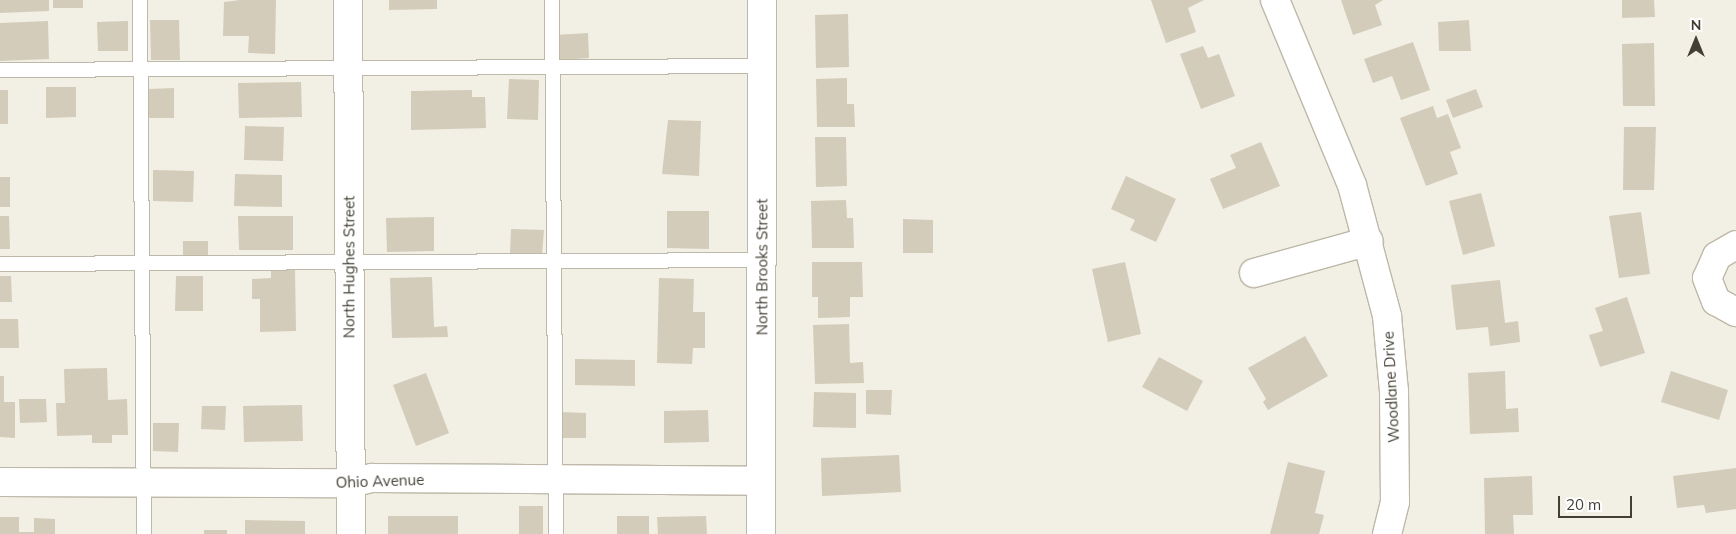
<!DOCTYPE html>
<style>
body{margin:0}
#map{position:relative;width:1736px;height:534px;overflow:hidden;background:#f2efe4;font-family:Mulish,sans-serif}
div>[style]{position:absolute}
.building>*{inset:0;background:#d3ccba}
.roads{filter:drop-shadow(1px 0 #bdb8a7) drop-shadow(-1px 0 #bdb8a7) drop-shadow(0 1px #bdb8a7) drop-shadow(0 -1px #bdb8a7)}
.lane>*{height:14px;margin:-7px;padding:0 7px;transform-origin:7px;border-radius:7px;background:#fff}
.street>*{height:28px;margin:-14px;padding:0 14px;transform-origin:14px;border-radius:14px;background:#fff}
span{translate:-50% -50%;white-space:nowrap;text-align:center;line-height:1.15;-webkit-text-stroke:4.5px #fff;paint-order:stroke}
.street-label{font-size:15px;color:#433f34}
.north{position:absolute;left:1671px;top:15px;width:50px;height:50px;-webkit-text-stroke:4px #fff;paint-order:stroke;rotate:0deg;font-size:14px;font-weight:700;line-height:20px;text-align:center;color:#433f34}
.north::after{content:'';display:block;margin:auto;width:18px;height:22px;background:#433f34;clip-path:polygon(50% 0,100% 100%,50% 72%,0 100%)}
.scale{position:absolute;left:1558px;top:496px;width:74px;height:22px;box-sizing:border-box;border:2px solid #433f34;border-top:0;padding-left:6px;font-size:15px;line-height:18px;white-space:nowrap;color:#433f34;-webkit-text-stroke:4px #fff;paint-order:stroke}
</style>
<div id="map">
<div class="building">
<i style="clip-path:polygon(0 0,49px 0,49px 11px,0 13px)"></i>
<i style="clip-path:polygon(53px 0,83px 0,83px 8px,53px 8px)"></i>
<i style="clip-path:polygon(240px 0,276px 0,275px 54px,248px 53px,249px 36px,223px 36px,224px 2px)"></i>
<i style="clip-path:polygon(389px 0,437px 0,437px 9px,389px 10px)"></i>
<i style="clip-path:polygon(1151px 0,1204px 0,1188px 8px,1196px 32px,1166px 43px)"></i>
<i style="clip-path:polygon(1341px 0,1383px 0,1375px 5px,1382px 25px,1353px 35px)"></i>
<i style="clip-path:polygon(1622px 0,1654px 0,1655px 17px,1622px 18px)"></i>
<i style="clip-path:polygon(848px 14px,849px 67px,816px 68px,815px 15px)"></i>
<i style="clip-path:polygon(150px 20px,179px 20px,180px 60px,151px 60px)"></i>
<i style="clip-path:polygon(1469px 20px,1471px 51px,1439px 51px,1438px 22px)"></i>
<i style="clip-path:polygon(48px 21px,49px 59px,0 61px,0 23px)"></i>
<i style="clip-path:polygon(128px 21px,128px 51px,98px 51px,97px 22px)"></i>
<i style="clip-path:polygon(588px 33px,589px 58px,556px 60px,555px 35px)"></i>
<i style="clip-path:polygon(1413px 42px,1430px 90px,1401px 100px,1392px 76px,1373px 83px,1364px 59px)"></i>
<i style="clip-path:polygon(1654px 43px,1655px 106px,1623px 106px,1622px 44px)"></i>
<i style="clip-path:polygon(1203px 46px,1208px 58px,1219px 54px,1235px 96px,1201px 109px,1180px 54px)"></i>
<i style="clip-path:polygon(847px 78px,847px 104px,854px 104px,855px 127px,817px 127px,816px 79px)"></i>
<i style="clip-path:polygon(509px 79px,539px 80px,538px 120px,507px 119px)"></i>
<i style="clip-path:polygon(301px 82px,302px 117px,239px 118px,238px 83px)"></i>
<i style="clip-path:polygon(46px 87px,76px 87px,76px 117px,46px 118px)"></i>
<i style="clip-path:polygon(174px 88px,174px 118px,148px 118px,148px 89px)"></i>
<i style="clip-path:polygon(1476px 89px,1483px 107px,1453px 118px,1446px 100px)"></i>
<i style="clip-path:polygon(0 90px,8px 90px,8px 124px,0 124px)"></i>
<i style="clip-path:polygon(472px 90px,472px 97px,485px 97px,486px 128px,411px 130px,411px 91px)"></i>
<i style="clip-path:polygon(1433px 106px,1437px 118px,1448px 114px,1461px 148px,1450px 152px,1458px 174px,1426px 186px,1400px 118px)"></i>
<i style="clip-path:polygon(668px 120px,701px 121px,699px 176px,662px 174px)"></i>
<i style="clip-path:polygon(245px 126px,284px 127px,283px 161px,244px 160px)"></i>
<i style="clip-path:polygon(1624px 127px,1656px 127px,1654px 190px,1623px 190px)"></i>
<i style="clip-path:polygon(815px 137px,846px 137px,847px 186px,816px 187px)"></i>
<i style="clip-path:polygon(1261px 142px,1280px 186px,1223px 209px,1210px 179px,1236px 168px,1230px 155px)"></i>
<i style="clip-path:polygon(153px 170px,194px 171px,193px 202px,153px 201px)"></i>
<i style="clip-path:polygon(235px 174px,282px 175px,282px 207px,234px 206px)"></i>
<i style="clip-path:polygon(1126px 176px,1176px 199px,1156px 242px,1130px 230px,1135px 220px,1111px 209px)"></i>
<i style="clip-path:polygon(0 177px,10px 177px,10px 207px,0 207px)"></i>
<i style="clip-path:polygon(1481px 193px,1495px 246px,1463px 255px,1449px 201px)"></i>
<i style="clip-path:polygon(846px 200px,847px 218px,853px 218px,854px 248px,812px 248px,811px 201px)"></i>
<i style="clip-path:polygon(667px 211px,709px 211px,709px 249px,667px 248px)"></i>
<i style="clip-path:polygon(1641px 212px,1650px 274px,1619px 278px,1609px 216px)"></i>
<i style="clip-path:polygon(0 216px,9px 216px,10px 249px,0 249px)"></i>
<i style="clip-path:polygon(238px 216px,293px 216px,293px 250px,239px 250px)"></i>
<i style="clip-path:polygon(434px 217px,434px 251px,387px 252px,386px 218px)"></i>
<i style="clip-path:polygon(903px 219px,933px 220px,933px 253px,903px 253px)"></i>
<i style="clip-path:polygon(511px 229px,544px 230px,542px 255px,510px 254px)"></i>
<i style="clip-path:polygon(183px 241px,208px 241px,208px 257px,183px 257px)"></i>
<i style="clip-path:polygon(812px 262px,862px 262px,863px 297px,850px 297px,850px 317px,818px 318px,818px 297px,812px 297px)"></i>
<i style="clip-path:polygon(1125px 262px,1141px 334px,1108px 342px,1092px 269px)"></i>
<i style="clip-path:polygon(295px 269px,296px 331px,260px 332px,260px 299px,252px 299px,252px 279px,271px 278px,271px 270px)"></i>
<i style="clip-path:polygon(0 276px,11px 276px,12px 302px,0 302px)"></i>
<i style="clip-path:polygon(176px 276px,203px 276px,203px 311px,175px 311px)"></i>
<i style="clip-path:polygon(432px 277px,434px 327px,447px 326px,448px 337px,392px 338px,390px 278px)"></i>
<i style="clip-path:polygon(659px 278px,694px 279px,693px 312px,705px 312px,705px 348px,693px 348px,692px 364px,657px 363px)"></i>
<i style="clip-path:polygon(1500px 280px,1505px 323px,1518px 321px,1520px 342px,1490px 346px,1488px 327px,1456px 330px,1451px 285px)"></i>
<i style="clip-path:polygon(1627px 297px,1645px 353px,1600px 367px,1589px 335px,1603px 331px,1595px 308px)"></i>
<i style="clip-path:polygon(0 319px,18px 319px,19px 348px,0 348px)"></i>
<i style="clip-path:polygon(849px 324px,850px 363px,863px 362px,864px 383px,815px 384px,813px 325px)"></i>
<i style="clip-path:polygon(1305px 336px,1328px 376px,1268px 410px,1263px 402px,1266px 399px,1248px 368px)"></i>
<i style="clip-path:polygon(1159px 357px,1203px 381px,1187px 411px,1142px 387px)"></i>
<i style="clip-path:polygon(575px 359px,635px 360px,635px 386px,575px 385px)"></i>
<i style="clip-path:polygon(107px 368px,108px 400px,127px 399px,128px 435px,112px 435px,112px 443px,92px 443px,92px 435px,57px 436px,56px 403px,65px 403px,64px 369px)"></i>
<i style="clip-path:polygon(1505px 371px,1506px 409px,1518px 408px,1519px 432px,1470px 434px,1468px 373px)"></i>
<i style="clip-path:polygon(1671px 371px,1728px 390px,1719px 420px,1661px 402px)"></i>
<i style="clip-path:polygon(426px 373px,449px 433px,416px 446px,393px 385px)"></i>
<i style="clip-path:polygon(0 376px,4px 376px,4px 402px,15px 402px,15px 438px,0 437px)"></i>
<i style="clip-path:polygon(866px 390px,892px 390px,891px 415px,866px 414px)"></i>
<i style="clip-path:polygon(814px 392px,856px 393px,856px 428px,813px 427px)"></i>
<i style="clip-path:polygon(19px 399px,46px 399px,47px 422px,20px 423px)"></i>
<i style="clip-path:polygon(302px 405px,303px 441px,244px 442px,243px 406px)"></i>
<i style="clip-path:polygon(202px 406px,226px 406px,225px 430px,201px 429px)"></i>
<i style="clip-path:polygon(708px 410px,709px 442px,664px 443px,664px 411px)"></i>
<i style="clip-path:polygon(561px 412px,586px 413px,586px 438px,560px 438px)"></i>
<i style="clip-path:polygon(153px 423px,179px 423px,178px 452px,153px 451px)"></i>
<i style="clip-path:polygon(899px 455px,901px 492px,822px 496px,821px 458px)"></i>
<i style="clip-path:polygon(1288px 462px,1325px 471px,1315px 513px,1324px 515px,1319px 534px,1270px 534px)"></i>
<i style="clip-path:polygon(1736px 468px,1736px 509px,1706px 513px,1704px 505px,1677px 508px,1673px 476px)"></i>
<i style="clip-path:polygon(1532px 476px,1533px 515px,1513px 515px,1514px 534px,1485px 534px,1484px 478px)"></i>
<i style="clip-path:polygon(519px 506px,543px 506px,543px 534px,519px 534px)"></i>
<i style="clip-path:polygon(388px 516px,458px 516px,458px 534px,388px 534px)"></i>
<i style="clip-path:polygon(617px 516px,649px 516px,649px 534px,617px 534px)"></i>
<i style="clip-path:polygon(706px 516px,707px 534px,658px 534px,657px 517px)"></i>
<i style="clip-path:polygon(0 517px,19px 517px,19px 532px,34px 532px,34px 518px,55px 519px,55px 534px,0 534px)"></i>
<i style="clip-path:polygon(245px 520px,305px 521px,305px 534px,245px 534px)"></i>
<i style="clip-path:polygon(204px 530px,227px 530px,227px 534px,204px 534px)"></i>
</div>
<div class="roads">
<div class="lane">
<i style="left:140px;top:0;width:534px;rotate:89.57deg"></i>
<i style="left:552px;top:0;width:534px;rotate:89.57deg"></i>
<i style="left:0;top:70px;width:762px;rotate:-0.3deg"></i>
<i style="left:0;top:264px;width:762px;rotate:-0.3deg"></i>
</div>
<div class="street">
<i style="left:348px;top:0;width:534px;rotate:89.68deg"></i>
<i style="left:1275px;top:0;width:200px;rotate:67.4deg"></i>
<i style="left:1352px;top:185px;width:136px;rotate:75deg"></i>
<i style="left:1387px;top:316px;width:75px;rotate:84.7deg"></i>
<i style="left:1394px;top:391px;width:111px;rotate:89.5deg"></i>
<i style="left:1395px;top:502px;width:33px;rotate:104deg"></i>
<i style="left:1736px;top:245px;width:22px;rotate:150deg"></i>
<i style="left:1717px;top:256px;width:24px;rotate:114deg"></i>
<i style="left:1707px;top:278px;width:25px;rotate:69deg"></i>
<i style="left:1716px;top:301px;width:23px;rotate:29deg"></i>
<i style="left:1254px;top:273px;width:119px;rotate:-15.5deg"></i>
<i style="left:0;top:482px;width:350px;rotate:0.2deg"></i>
<i style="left:350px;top:483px;width:23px;rotate:-13deg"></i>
<i style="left:372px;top:478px;width:389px;rotate:0.4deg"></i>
<i style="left:761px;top:534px;width:534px;rotate:-89.89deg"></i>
</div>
</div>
<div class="street-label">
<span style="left:349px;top:267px;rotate:-90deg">North Hughes Street</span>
<span style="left:762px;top:267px;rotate:-90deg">North Brooks Street</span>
<span style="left:1391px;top:387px;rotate:-93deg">Woodlane Drive</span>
<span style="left:380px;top:481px;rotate:-2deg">Ohio Avenue</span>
</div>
<div class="north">N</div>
<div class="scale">20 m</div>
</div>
